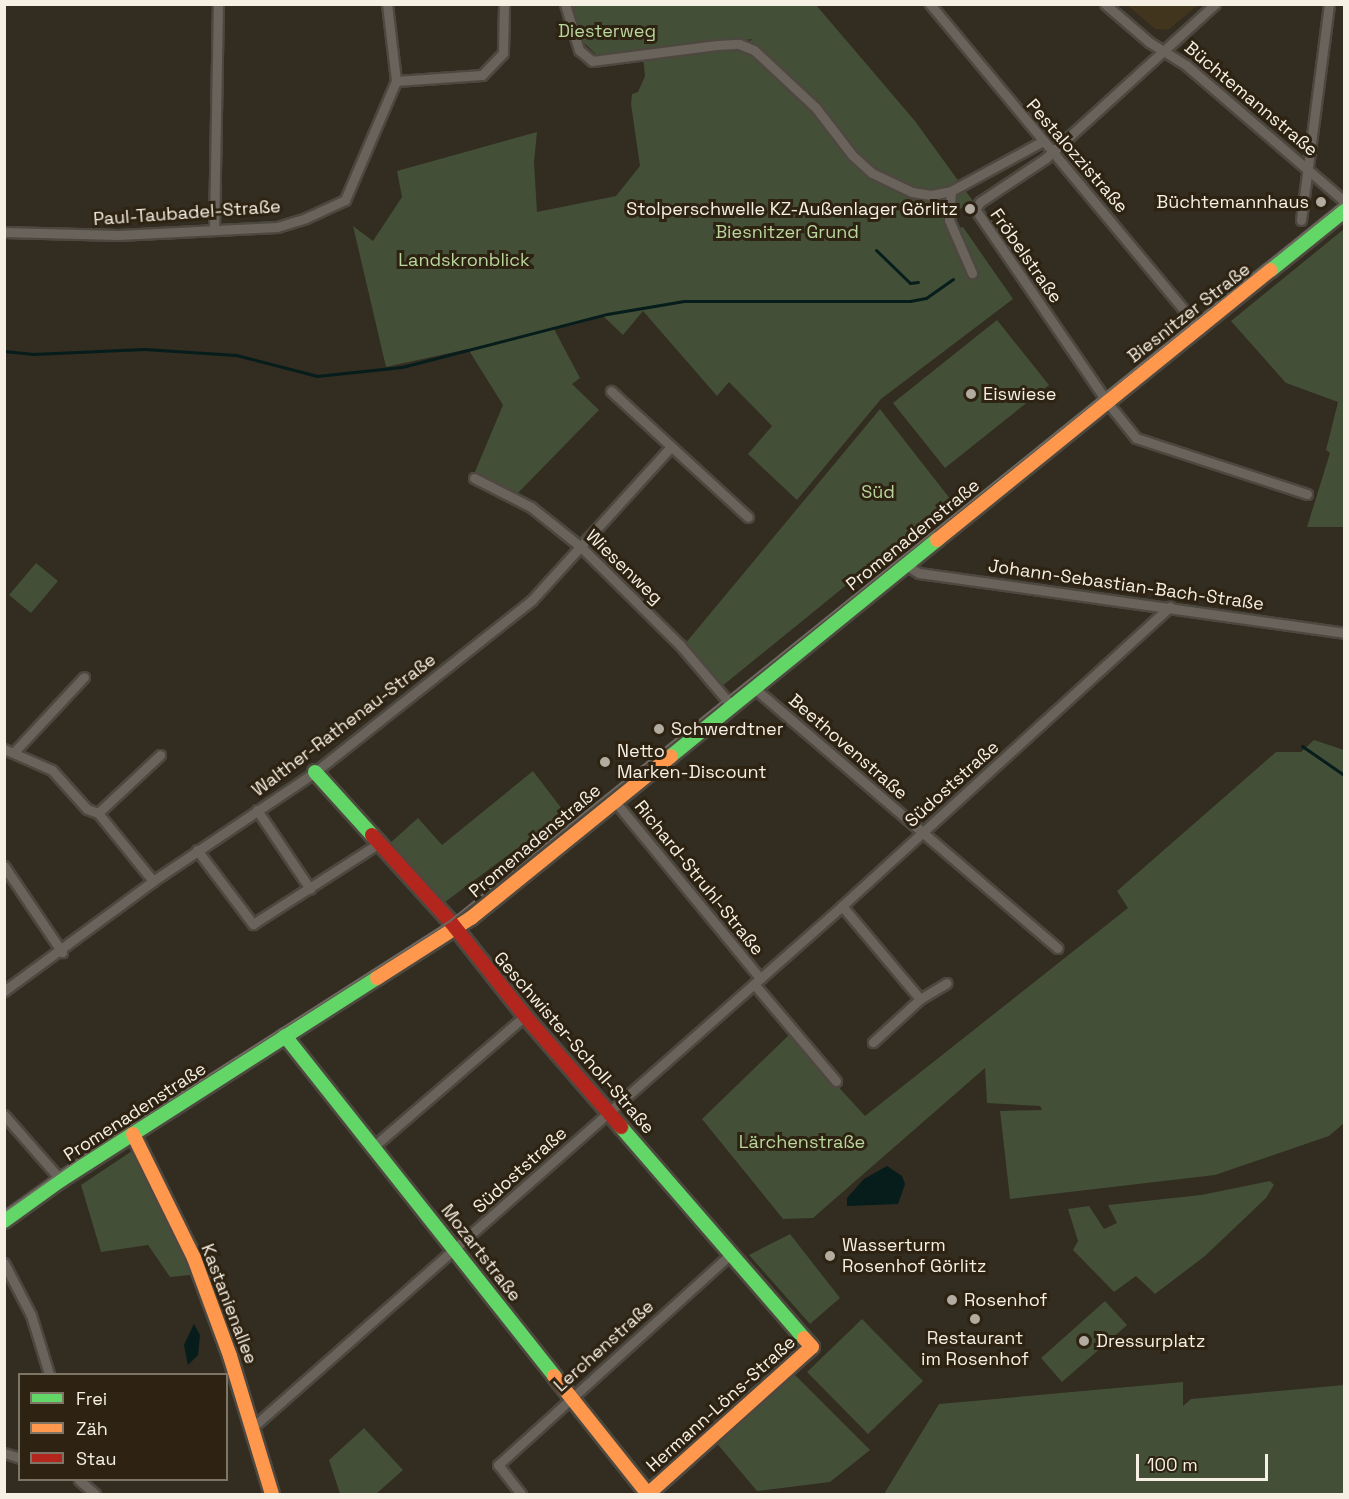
<!DOCTYPE html>
<meta charset="utf-8">
<style>
body{margin:0}
#map{position:relative;width:1349px;height:1499px;overflow:hidden;background:#322c21;font-family:"Space Grotesk",sans-serif}
div>[style]{position:absolute}
.built>*{inset:0;background:#42351e}
.green>*{inset:0;background:#434f36}
.water>*{inset:0;background:#061d1c}
.stream>*{height:3px;margin:-1.5px;padding:0 1.5px;transform-origin:1.5px;border-radius:1.5px;background:#061d1c}
.roads{filter:drop-shadow(2px 0 #4d483f) drop-shadow(-2px 0 #4d483f) drop-shadow(0 2px #4d483f) drop-shadow(0 -2px #4d483f)}
.street>*{height:9px;margin:-4.5px;padding:0 4.5px;transform-origin:4.5px;border-radius:4.5px;background:#69635c}
.fast>*{height:14px;margin:-7px;padding:0 7px;transform-origin:7px;border-radius:7px;background:#63d668}
.slow>*{height:14px;margin:-7px;padding:0 7px;transform-origin:7px;border-radius:7px;background:#ff974d}
.jam>*{height:14px;margin:-7px;padding:0 7px;transform-origin:7px;border-radius:7px;background:#b3261e}
.tram>*{height:1.5px;margin:-0.75px;padding:0 0.75px;transform-origin:0.75px;border-radius:0.75px;background:#6c675f}
.dots>*{width:16px;height:16px;translate:-50% -50%;box-sizing:border-box;border:3px solid #2e2312;border-radius:50%}
span{translate:-50% -50%;white-space:nowrap;text-align:center;line-height:1.15;-webkit-text-stroke:6px #2e2312;paint-order:stroke}
.park-label{font-size:18px;color:#b9d69d}
.street-label{font-size:18px;color:#f6efe4}
.poi-label{font-size:18px;color:#f6efe4}
.right{translate:-100% -50%;text-align:right}
.left{translate:0 -50%;text-align:left}
.frame{position:absolute;inset:0;border:6px solid #f6efe4;pointer-events:none}
.legend{position:absolute;left:18px;top:1373px;width:210px;height:108px;box-sizing:border-box;background:#2e2312;border:2px solid #7e7566;margin:0;padding:8px 10px;list-style:none;font-size:18px;color:#f6efe4}
.legend li{display:flex;align-items:center;gap:12px;height:30px}
.legend b{width:30px;border:2px solid #7e7566}
.scale{position:absolute;left:1136px;top:1454px;width:132px;height:27px;box-sizing:border-box;border:3px solid #f6efe4;border-top:0;padding-left:8px;font-size:18px;line-height:21px;white-space:nowrap;color:#f6efe4;-webkit-text-stroke:4px #2e2312;paint-order:stroke}
</style>
<div id="map">
<div class="built">
<i style="clip-path:polygon(1127px 5px,1198px 5px,1168px 30px,1155px 29px)"></i>
</div>
<div class="green">
<i style="clip-path:polygon(571px 5px,816px 5px,915px 121px,973px 201px,947px 217px,952px 230px,963px 227px,1013px 299px,881px 399px,797px 500px,748px 454px,772px 426px,729px 382px,717px 396px,643px 311px,623px 335px,602px 315px,554px 329px,580px 378px,572px 384px,599px 410px,516px 495px,474px 474px,503px 405px,468px 349px,386px 367px,353px 226px,373px 241px,402px 197px,397px 171px,537px 132px,534px 162px,537px 212px,616px 196px,640px 166px,631px 104px,632px 94px,638px 92px,645px 76px,643px 58px,739px 47px,753px 39px,600px 58px,582px 41px)"></i>
<i style="clip-path:polygon(1344px 229px,1344px 527px,1307px 527px,1330px 453px,1326px 450px,1338px 402px,1286px 383px,1231px 321px)"></i>
<i style="clip-path:polygon(997px 320px,1049px 385px,945px 468px,893px 403px)"></i>
<i style="clip-path:polygon(880px 409px,951px 500px,721px 687px,684px 645px)"></i>
<i style="clip-path:polygon(36px 563px,58px 581px,31px 613px,9px 595px)"></i>
<i style="clip-path:polygon(1314px 740px,1344px 750px,1344px 1123px,1329px 1136px,1215px 1175px,1010px 1199px,1000px 1111px,1042px 1110px,1040px 1106px,987px 1103px,985px 1068px,813px 1218px,783px 1219px,702px 1119px,790px 1034px,865px 1116px,1128px 908px,1117px 891px,1276px 752px,1301px 752px)"></i>
<i style="clip-path:polygon(533px 771px,565px 813px,445px 902px,389px 844px,418px 818px,442px 845px)"></i>
<i style="clip-path:polygon(132px 1151px,191px 1267px,190px 1275px,170px 1277px,148px 1245px,101px 1252px,81px 1185px)"></i>
<i style="clip-path:polygon(1270px 1181px,1274px 1185px,1266px 1198px,1205px 1256px,1155px 1294px,1136px 1276px,1114px 1292px,1073px 1250px,1078px 1241px,1068px 1209px,1089px 1206px,1104px 1229px,1117px 1223px,1108px 1205px,1201px 1195px)"></i>
<i style="clip-path:polygon(790px 1234px,840px 1298px,810px 1324px,749px 1255px)"></i>
<i style="clip-path:polygon(1105px 1301px,1127px 1325px,1062px 1382px,1041px 1358px)"></i>
<i style="clip-path:polygon(862px 1319px,923px 1381px,868px 1434px,807px 1372px)"></i>
<i style="clip-path:polygon(793px 1373px,870px 1450px,830px 1482px,757px 1491px,714px 1440px)"></i>
<i style="clip-path:polygon(1183px 1382px,1183px 1406px,1191px 1399px,1344px 1385px,1344px 1494px,884px 1494px,939px 1404px)"></i>
<i style="clip-path:polygon(364px 1428px,403px 1470px,376px 1494px,340px 1494px,329px 1460px)"></i>
</div>
<div class="water">
<i style="clip-path:polygon(887px 1166px,902px 1176px,905px 1184px,898px 1204px,847px 1206px,847px 1198px,864px 1179px)"></i>
<i style="clip-path:polygon(194px 1324px,200px 1335px,198px 1355px,188px 1365px,184px 1345px)"></i>
</div>
<div class="stream">
<i style="left:876px;top:250px;width:47px;rotate:44.1deg"></i>
<i style="left:910px;top:283px;width:8px;rotate:-7deg"></i>
<i style="left:4px;top:351px;width:29px;rotate:6deg"></i>
<i style="left:33px;top:354px;width:111px;rotate:-2.6deg"></i>
<i style="left:144px;top:349px;width:92px;rotate:3.7deg"></i>
<i style="left:236px;top:355px;width:84px;rotate:14.5deg"></i>
<i style="left:317px;top:376px;width:85px;rotate:-6deg"></i>
<i style="left:402px;top:367px;width:212px;rotate:-14.5deg"></i>
<i style="left:607px;top:314px;width:78px;rotate:-9.6deg"></i>
<i style="left:684px;top:301px;width:226px"></i>
<i style="left:910px;top:301px;width:16px;rotate:-11deg"></i>
<i style="left:926px;top:298px;width:33px;rotate:-35deg"></i>
<i style="left:1302px;top:746px;width:51px;rotate:34.6deg"></i>
</div>
<div class="roads">
<div class="street">
<i style="left:387px;top:4px;width:78px;rotate:83.3deg"></i>
<i style="left:565px;top:4px;width:48px;rotate:73.1deg"></i>
<i style="left:579px;top:50px;width:17px;rotate:40deg"></i>
<i style="left:592px;top:61px;width:126px;rotate:-7.3deg"></i>
<i style="left:717px;top:45px;width:22px;rotate:-3deg"></i>
<i style="left:739px;top:44px;width:16px;rotate:22deg"></i>
<i style="left:754px;top:50px;width:85px;rotate:43.1deg"></i>
<i style="left:816px;top:108px;width:59px;rotate:52.5deg"></i>
<i style="left:852px;top:155px;width:27px;rotate:42deg"></i>
<i style="left:872px;top:173px;width:44px;rotate:25.4deg"></i>
<i style="left:912px;top:192px;width:19px;rotate:9deg"></i>
<i style="left:931px;top:195px;width:20px;rotate:-11deg"></i>
<i style="left:951px;top:191px;width:105px;rotate:-28.5deg"></i>
<i style="left:930px;top:4px;width:423px;rotate:50.3deg"></i>
<i style="left:1105px;top:4px;width:58px;rotate:40.8deg"></i>
<i style="left:1149px;top:42px;width:44px;rotate:31.9deg"></i>
<i style="left:1186px;top:65px;width:208px;rotate:40.7deg"></i>
<i style="left:1215px;top:4px;width:229px;rotate:137.7deg"></i>
<i style="left:1046px;top:158px;width:79px;rotate:146.3deg"></i>
<i style="left:980px;top:202px;width:9px;rotate:126deg"></i>
<i style="left:975px;top:209px;width:234px;rotate:55.6deg"></i>
<i style="left:1107px;top:402px;width:46px;rotate:51.1deg"></i>
<i style="left:1136px;top:438px;width:180px;rotate:18.1deg"></i>
<i style="left:396px;top:81px;width:86px;rotate:-4deg"></i>
<i style="left:482px;top:75px;width:30px;rotate:-46deg"></i>
<i style="left:503px;top:53px;width:49px;rotate:-88.8deg"></i>
<i style="left:951px;top:191px;width:29px;rotate:94deg"></i>
<i style="left:949px;top:220px;width:58px;rotate:66.5deg"></i>
<i style="left:1301px;top:220px;width:218px;rotate:-82.6deg"></i>
<i style="left:214px;top:230px;width:226px;rotate:-89deg"></i>
<i style="left:4px;top:232px;width:114px;rotate:1.5deg"></i>
<i style="left:118px;top:235px;width:159px;rotate:-2.9deg"></i>
<i style="left:277px;top:227px;width:30px;rotate:-17deg"></i>
<i style="left:306px;top:218px;width:43px;rotate:-24.8deg"></i>
<i style="left:345px;top:200px;width:129px;rotate:-66.8deg"></i>
<i style="left:611px;top:391px;width:186px;rotate:42.6deg"></i>
<i style="left:474px;top:478px;width:64px;rotate:27deg"></i>
<i style="left:531px;top:507px;width:64px;rotate:38.7deg"></i>
<i style="left:581px;top:547px;width:139px;rotate:44.7deg"></i>
<i style="left:680px;top:645px;width:79px;rotate:49.6deg"></i>
<i style="left:906px;top:565px;width:15px;rotate:32deg"></i>
<i style="left:919px;top:573px;width:429px;rotate:8deg"></i>
<i style="left:753px;top:687px;width:401px;rotate:40.6deg"></i>
<i style="left:4px;top:749px;width:52px;rotate:23.6deg"></i>
<i style="left:52px;top:770px;width:52px;rotate:48.1deg"></i>
<i style="left:87px;top:809px;width:12px;rotate:20deg"></i>
<i style="left:15px;top:751px;width:101px;rotate:-47deg"></i>
<i style="left:613px;top:799px;width:232px;rotate:50.6deg"></i>
<i style="left:257px;top:810px;width:95px;rotate:56.1deg"></i>
<i style="left:98px;top:813px;width:87px;rotate:51deg"></i>
<i style="left:98px;top:813px;width:85px;rotate:-43.1deg"></i>
<i style="left:197px;top:850px;width:93px;rotate:52.9deg"></i>
<i style="left:253px;top:924px;width:150px;rotate:-32.7deg"></i>
<i style="left:4px;top:866px;width:104px;rotate:56deg"></i>
<i style="left:842px;top:906px;width:121px;rotate:50deg"></i>
<i style="left:920px;top:999px;width:64px;rotate:137.5deg"></i>
<i style="left:754px;top:984px;width:127px;rotate:49.8deg"></i>
<i style="left:4px;top:991px;width:185px;rotate:-36.4deg"></i>
<i style="left:153px;top:881px;width:195px;rotate:-33.9deg"></i>
<i style="left:315px;top:772px;width:277px;rotate:-38.4deg"></i>
<i style="left:532px;top:600px;width:205px;rotate:-47.8deg"></i>
<i style="left:920px;top:999px;width:31px;rotate:-31deg"></i>
<i style="left:4px;top:1115px;width:86px;rotate:48.8deg"></i>
<i style="left:373px;top:1147px;width:201px;rotate:-40.8deg"></i>
<i style="left:4px;top:1263px;width:59px;rotate:62.6deg"></i>
<i style="left:31px;top:1315px;width:62px;rotate:73deg"></i>
<i style="left:253px;top:1427px;width:786px;rotate:-41.49deg"></i>
<i style="left:842px;top:906px;width:444px;rotate:-42.4deg"></i>
<i style="left:4px;top:1453px;width:17px;rotate:17deg"></i>
<i style="left:79px;top:1480px;width:21px;rotate:41deg"></i>
<i style="left:521px;top:1494px;width:37px;rotate:-128deg"></i>
<i style="left:498px;top:1465px;width:316px;rotate:-42.2deg"></i>
</div>
<div class="fast">
<i style="left:1271px;top:270px;width:94px;rotate:-38.9deg"></i>
<i style="left:671px;top:756px;width:343px;rotate:-39.1deg"></i>
<i style="left:315px;top:772px;width:85px;rotate:47.9deg"></i>
<i style="left:285px;top:1036px;width:434px;rotate:51.6deg"></i>
<i style="left:621px;top:1127px;width:279px;rotate:49.1deg"></i>
<i style="left:4px;top:1221px;width:70px;rotate:-35.7deg"></i>
<i style="left:61px;top:1180px;width:375px;rotate:-32.6deg"></i>
</div>
<div class="slow">
<i style="left:937px;top:540px;width:429px;rotate:-39deg"></i>
<i style="left:377px;top:978px;width:112px;rotate:-32.6deg"></i>
<i style="left:471px;top:918px;width:257px;rotate:-39deg"></i>
<i style="left:133px;top:1134px;width:138px;rotate:63.8deg"></i>
<i style="left:194px;top:1258px;width:104px;rotate:69.8deg"></i>
<i style="left:230px;top:1356px;width:144px;rotate:73.1deg"></i>
<i style="left:554px;top:1376px;width:151px;rotate:51.5deg"></i>
<i style="left:648px;top:1494px;width:220px;rotate:-41.9deg"></i>
<i style="left:812px;top:1347px;width:12px;rotate:-132deg"></i>
</div>
<div class="jam">
<i style="left:372px;top:835px;width:116px;rotate:47.8deg"></i>
<i style="left:450px;top:921px;width:121px;rotate:51.7deg"></i>
<i style="left:525px;top:1016px;width:147px;rotate:49.1deg"></i>
</div>
</div>
<div class="tram">
<i style="left:4px;top:1212px;width:104px;rotate:-35.2deg"></i>
<i style="left:89px;top:1152px;width:429px;rotate:-32.6deg"></i>
<i style="left:450px;top:921px;width:1148px;rotate:-38.85deg"></i>
</div>
<div class="dots">
<i style="left:1321px;top:202px;background:#b1aba0"></i>
<i style="left:970px;top:209px;background:#b1aba0"></i>
<i style="left:971px;top:394px;background:#b1aba0"></i>
<i style="left:659px;top:729px;background:#b1aba0"></i>
<i style="left:605px;top:762px;background:#b1aba0"></i>
<i style="left:830px;top:1256px;background:#b1aba0"></i>
<i style="left:952px;top:1300px;background:#b1aba0"></i>
<i style="left:975px;top:1319px;background:#b1aba0"></i>
<i style="left:1084px;top:1341px;background:#b1aba0"></i>
</div>
<div class="park-label">
<span style="left:607px;top:31px">Diesterweg</span>
<span style="left:787px;top:232px">Biesnitzer Grund</span>
<span style="left:464px;top:260px">Landskronblick</span>
<span style="left:878px;top:492px">Süd</span>
<span style="left:802px;top:1142px">Lärchenstraße</span>
</div>
<div class="street-label">
<span style="left:1251px;top:99px;rotate:40deg">Büchtemannstraße</span>
<span style="left:1077px;top:156px;rotate:49deg">Pestalozzistraße</span>
<span style="left:187px;top:213px;rotate:-4deg">Paul-Taubadel-Straße</span>
<span style="left:1026px;top:256px;rotate:55deg">Fröbelstraße</span>
<span style="left:1189px;top:313px;rotate:-38deg">Biesnitzer Straße</span>
<span style="left:913px;top:535px;rotate:-39deg">Promenadenstraße</span>
<span style="left:624px;top:567px;rotate:44deg">Wiesenweg</span>
<span style="left:1126px;top:585px;rotate:8deg">Johann-Sebastian-Bach-Straße</span>
<span style="left:344px;top:725px;rotate:-37deg">Walther-Rathenau-Straße</span>
<span style="left:848px;top:747px;rotate:41deg">Beethovenstraße</span>
<span style="left:952px;top:784px;rotate:-42deg">Südoststraße</span>
<span style="left:535px;top:841px;rotate:-40deg">Promenadenstraße</span>
<span style="left:699px;top:878px;rotate:51deg">Richard-Struhl-Straße</span>
<span style="left:574px;top:1043px;rotate:49deg">Geschwister-Scholl-Straße</span>
<span style="left:135px;top:1112px;rotate:-33deg">Promenadenstraße</span>
<span style="left:520px;top:1170px;rotate:-42deg">Südoststraße</span>
<span style="left:481px;top:1253px;rotate:52deg">Mozartstraße</span>
<span style="left:229px;top:1304px;rotate:69deg">Kastanienallee</span>
<span style="left:604px;top:1346px;rotate:-42deg">Lerchenstraße</span>
<span style="left:721px;top:1404px;rotate:-42deg">Hermann-Löns-Straße</span>
</div>
<div class="poi-label">
<span class="right" style="left:1309px;top:202px">Büchtemannhaus</span>
<span class="right" style="left:958px;top:209px">Stolperschwelle KZ-Außenlager Görlitz</span>
<span class="left" style="left:983px;top:394px">Eiswiese</span>
<span class="left" style="left:671px;top:729px">Schwerdtner</span>
<span class="left" style="left:617px;top:762px">Netto<br>Marken-Discount</span>
<span class="left" style="left:842px;top:1256px">Wasserturm<br>Rosenhof Görlitz</span>
<span class="left" style="left:964px;top:1300px">Rosenhof</span>
<span style="left:975px;top:1349px">Restaurant<br>im Rosenhof</span>
<span class="left" style="left:1096px;top:1341px">Dressurplatz</span>
</div>
<div class="frame"></div>
<ul class="legend">
<li><b style="height:8px;background:#63d668"></b>Frei</li>
<li><b style="height:8px;background:#ff974d"></b>Zäh</li>
<li><b style="height:8px;background:#b3261e"></b>Stau</li>
</ul>
<div class="scale">100 m</div>
</div>
